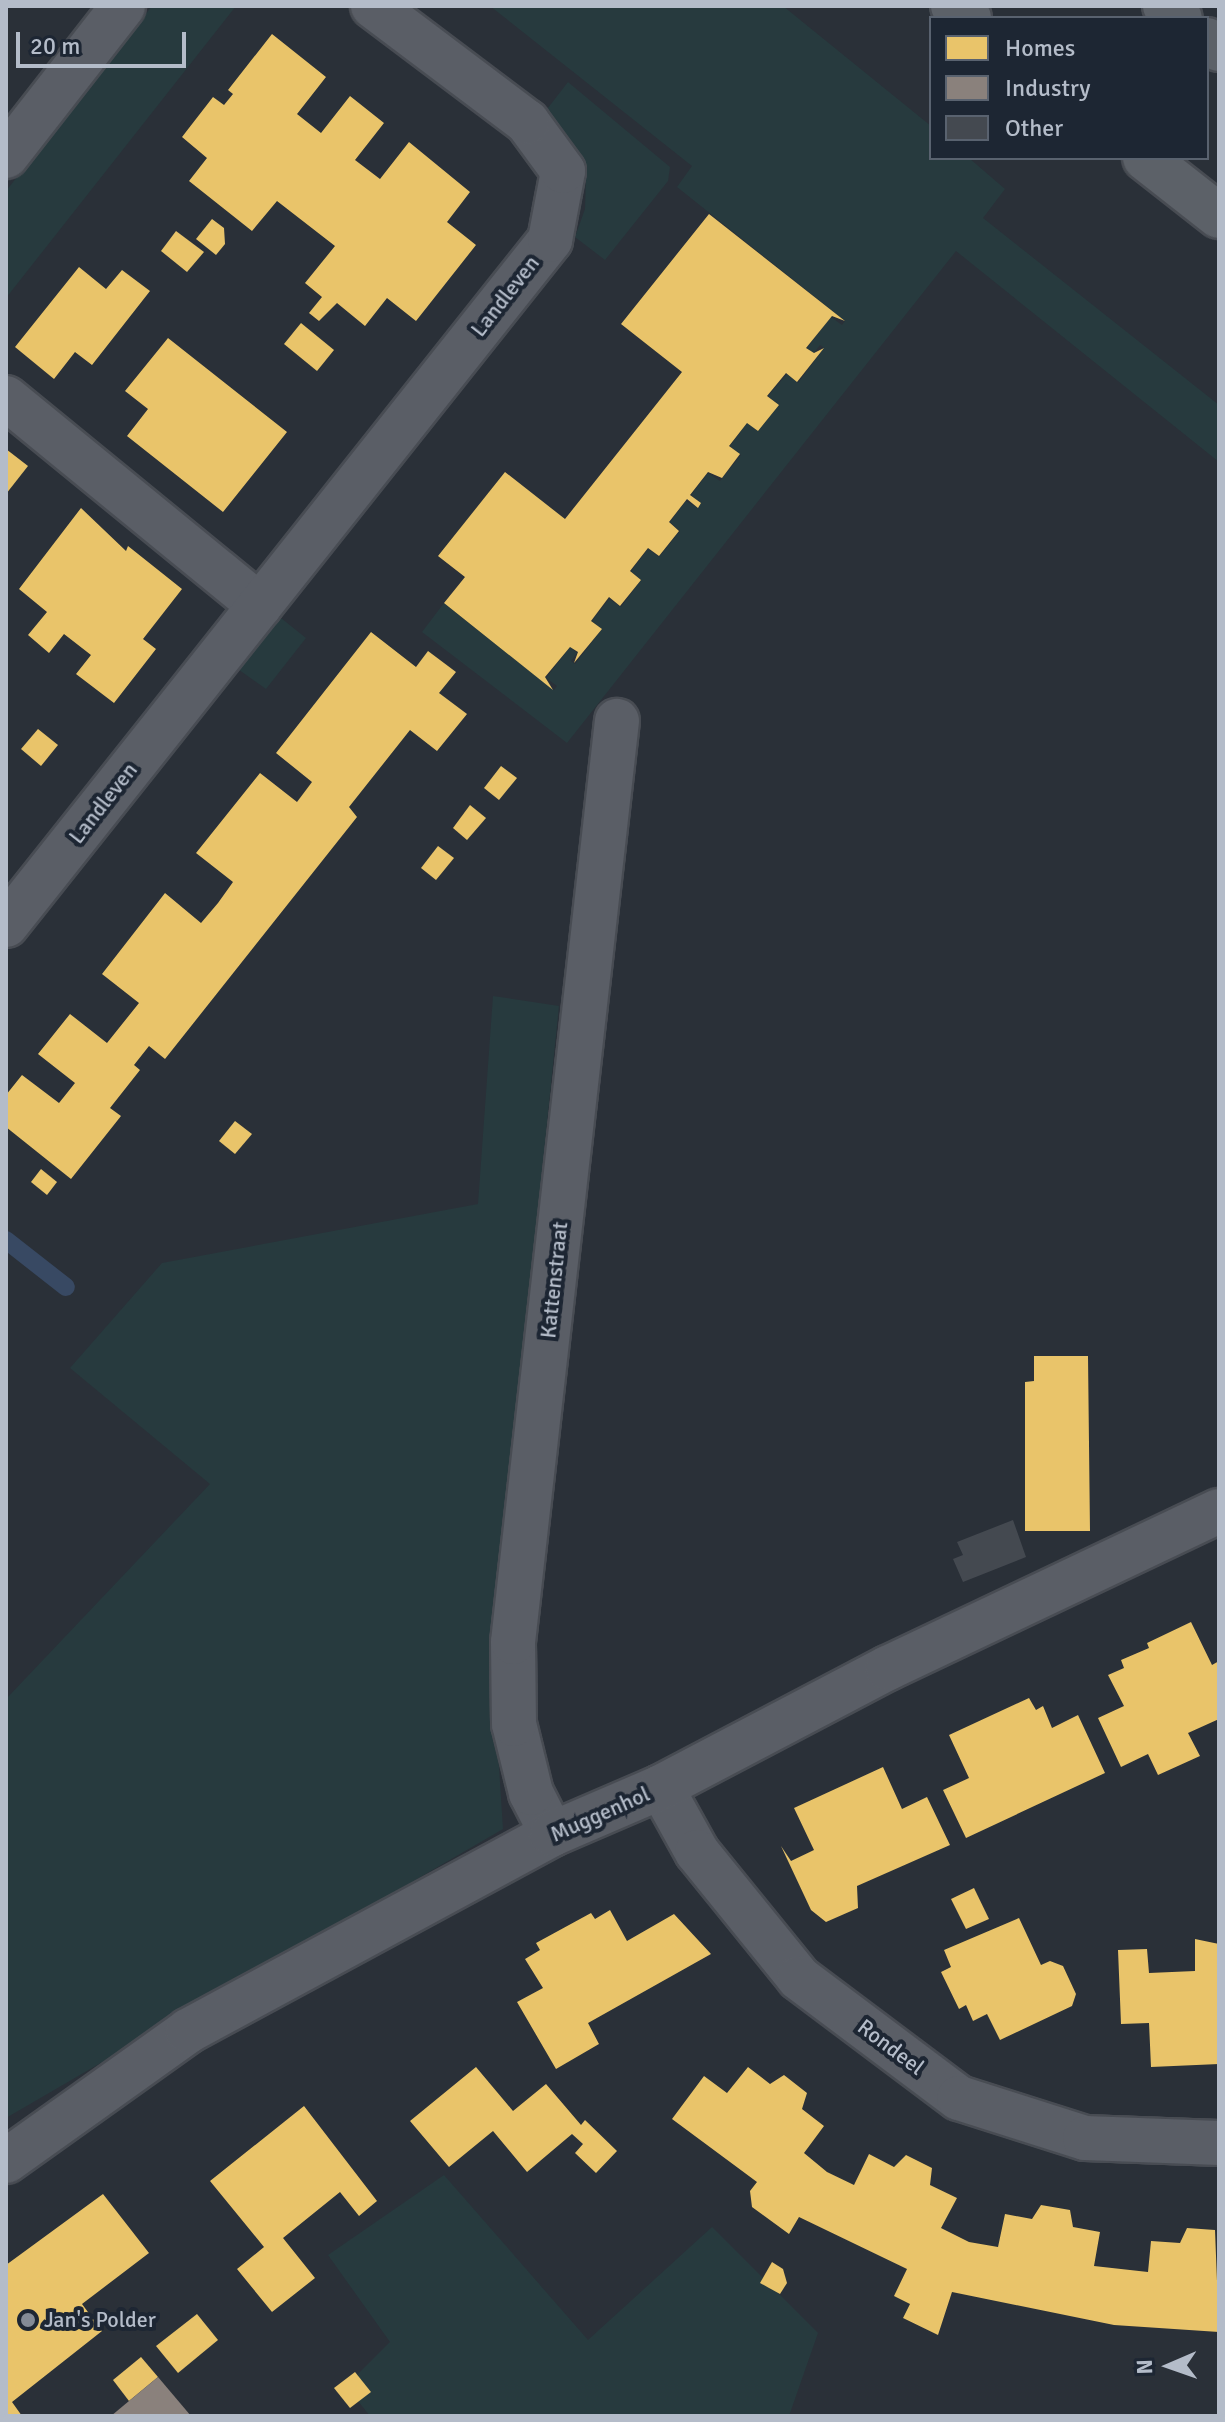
<!DOCTYPE html>
<style>
body{margin:0}
#map{position:relative;width:1225px;height:2422px;overflow:hidden;background:#2a3038;font-family:Signika,sans-serif}
div>[style]{position:absolute}
.green>*{inset:0;background:#273a3e}
.homes>*{inset:0;background:#e9c46a}
.industry>*{inset:0;background:#8a817c}
.stream>*{height:18px;margin:-9px;padding:0 9px;transform-origin:9px;border-radius:9px;background:#384963}
.building>*{inset:0;background:#444950}
.roads{filter:drop-shadow(2px 0 #484c53) drop-shadow(-2px 0 #484c53) drop-shadow(0 2px #484c53) drop-shadow(0 -2px #484c53)}
.minor>*{height:44px;margin:-22px;padding:0 22px;transform-origin:22px;border-radius:22px;background:#5a5e66}
.major>*{height:44px;margin:-22px;padding:0 22px;transform-origin:22px;border-radius:22px;background:#5c6168}
.dots>*{width:22px;height:22px;translate:-50% -50%;box-sizing:border-box;border:4px solid #1d2633;border-radius:50%}
span{translate:-50% -50%;white-space:nowrap;text-align:center;line-height:1.15;-webkit-text-stroke:8px #1d2633;paint-order:stroke}
.street-label{font-size:22px;color:#b4bcc9}
.poi-label{font-size:22px;color:#b4bcc9}
.left{translate:0 -50%;text-align:left}
.frame{position:absolute;inset:0;border:8px solid #b4bcc9;pointer-events:none}
.legend{position:absolute;left:929px;top:16px;width:280px;height:144px;box-sizing:border-box;background:#1d2633;border:2px solid #59626f;margin:0;padding:10px 14px;list-style:none;font-size:24px;color:#b4bcc9}
.legend li{display:flex;align-items:center;gap:16px;height:40px}
.legend b{width:40px;border:2px solid #59626f}
.north{position:absolute;left:1129px;top:2326px;width:80px;height:80px;-webkit-text-stroke:6px #1d2633;paint-order:stroke;rotate:268deg;font-size:22px;font-weight:700;line-height:32px;text-align:center;color:#b4bcc9}
.north::after{content:'';display:block;margin:auto;width:28px;height:36px;background:#b4bcc9;clip-path:polygon(50% 0,100% 100%,50% 72%,0 100%)}
.scale{position:absolute;left:16px;top:32px;width:170px;height:36px;box-sizing:border-box;border:4px solid #b4bcc9;border-top:0;padding-left:10px;font-size:24px;line-height:28px;white-space:nowrap;color:#b4bcc9;-webkit-text-stroke:6px #1d2633;paint-order:stroke}
</style>
<div id="map">
<div class="green">
<i style="clip-path:polygon(152px 6px,236px 6px,6px 298px,6px 191px)"></i>
<i style="clip-path:polygon(490px 6px,783px 6px,931px 126px,931px 158px,969px 158px,1005px 189px,983px 218px,1219px 405px,1219px 462px,956px 251px,567px 743px,422px 632px,444px 603px,554px 690px,557px 686px,546px 678px,570px 647px,577px 653px,571px 661px,575px 664px,602px 629px,592px 621px,609px 599px,621px 607px,641px 580px,631px 571px,648px 549px,659px 557px,680px 531px,670px 522px,686px 501px,698px 508px,701px 503px,691px 495px,708px 473px,720px 481px,741px 455px,730px 446px,747px 423px,758px 431px,779px 405px,768px 396px,787px 374px,798px 383px,824px 348px,820px 345px,814px 353px,807px 348px,831px 317px,842px 325px,845px 321px,677px 187px,692px 166px)"></i>
<i style="clip-path:polygon(568px 82px,670px 167px,668px 181px,605px 260px,575px 237px,585px 209px,586px 176px,569px 138px,544px 113px)"></i>
<i style="clip-path:polygon(276px 614px,306px 638px,266px 689px,235px 667px)"></i>
<i style="clip-path:polygon(493px 996px,559px 1006px,492px 1657px,503px 1829px,6px 2118px,6px 1699px,210px 1484px,70px 1368px,162px 1263px,478px 1204px)"></i>
<i style="clip-path:polygon(444px 2175px,588px 2340px,712px 2227px,818px 2333px,789px 2416px,370px 2416px,346px 2386px,390px 2342px,328px 2255px)"></i>
</div>
<div class="homes">
<i style="clip-path:polygon(272px 34px,326px 77px,297px 114px,321px 133px,350px 96px,384px 123px,355px 160px,380px 179px,409px 142px,470px 192px,447px 222px,476px 245px,416px 321px,387px 298px,365px 326px,337px 303px,319px 321px,309px 313px,322px 297px,305px 283px,335px 246px,277px 201px,252px 231px,189px 181px,207px 158px,182px 137px,213px 97px,224px 105px,233px 94px,228px 90px)"></i>
<i style="clip-path:polygon(709px 214px,845px 321px,832px 316px,806px 348px,814px 353px,824px 348px,797px 382px,786px 373px,767px 396px,779px 405px,758px 431px,747px 423px,729px 446px,740px 454px,722px 478px,708px 472px,690px 495px,701px 503px,698px 508px,687px 499px,669px 522px,679px 531px,659px 556px,648px 548px,630px 571px,641px 580px,620px 606px,609px 597px,591px 621px,602px 629px,583px 652px,574px 663px,578px 652px,570px 647px,545px 677px,553px 690px,444px 603px,465px 577px,438px 556px,505px 472px,565px 519px,682px 372px,621px 324px)"></i>
<i style="clip-path:polygon(212px 219px,224px 228px,225px 244px,216px 255px,196px 239px)"></i>
<i style="clip-path:polygon(176px 231px,204px 252px,187px 272px,161px 251px)"></i>
<i style="clip-path:polygon(79px 267px,106px 289px,122px 270px,150px 291px,92px 365px,75px 352px,54px 379px,15px 347px)"></i>
<i style="clip-path:polygon(301px 323px,334px 350px,317px 371px,284px 344px)"></i>
<i style="clip-path:polygon(168px 338px,287px 432px,223px 512px,127px 436px,148px 409px,125px 391px)"></i>
<i style="clip-path:polygon(6px 449px,28px 466px,6px 494px)"></i>
<i style="clip-path:polygon(81px 508px,126px 551px,128px 546px,182px 589px,143px 639px,156px 649px,114px 703px,76px 674px,91px 655px,64px 634px,49px 653px,28px 635px,47px 612px,19px 589px)"></i>
<i style="clip-path:polygon(371px 632px,416px 667px,428px 651px,456px 672px,439px 693px,467px 714px,437px 751px,410px 730px,349px 807px,357px 817px,165px 1059px,149px 1046px,134px 1065px,140px 1070px,110px 1108px,121px 1116px,71px 1179px,6px 1127px,6px 1095px,22px 1075px,59px 1103px,75px 1083px,38px 1054px,70px 1014px,107px 1043px,139px 1003px,102px 974px,165px 893px,201px 923px,218px 903px,233px 882px,196px 853px,260px 773px,297px 802px,312px 782px,276px 753px)"></i>
<i style="clip-path:polygon(38px 729px,58px 745px,41px 766px,21px 749px)"></i>
<i style="clip-path:polygon(501px 766px,517px 778px,499px 800px,484px 788px)"></i>
<i style="clip-path:polygon(470px 805px,486px 818px,467px 840px,453px 828px)"></i>
<i style="clip-path:polygon(438px 846px,454px 858px,436px 880px,421px 868px)"></i>
<i style="clip-path:polygon(235px 1121px,252px 1134px,235px 1154px,219px 1141px)"></i>
<i style="clip-path:polygon(41px 1169px,57px 1182px,47px 1195px,31px 1182px)"></i>
<i style="clip-path:polygon(1034px 1356px,1088px 1356px,1090px 1531px,1025px 1531px,1025px 1382px,1034px 1381px)"></i>
<i style="clip-path:polygon(1191px 1622px,1212px 1665px,1219px 1661px,1219px 1719px,1188px 1733px,1200px 1756px,1158px 1775px,1148px 1754px,1121px 1767px,1098px 1718px,1124px 1706px,1108px 1675px,1124px 1668px,1121px 1660px,1149px 1648px,1147px 1643px)"></i>
<i style="clip-path:polygon(1029px 1698px,1036px 1710px,1043px 1706px,1052px 1728px,1078px 1715px,1105px 1773px,966px 1838px,943px 1790px,969px 1778px,949px 1735px)"></i>
<i style="clip-path:polygon(883px 1767px,902px 1809px,927px 1797px,950px 1845px,857px 1886px,858px 1908px,826px 1922px,811px 1910px,781px 1846px,791px 1861px,814px 1850px,794px 1808px)"></i>
<i style="clip-path:polygon(974px 1888px,989px 1919px,966px 1929px,951px 1899px)"></i>
<i style="clip-path:polygon(610px 1910px,627px 1941px,674px 1914px,711px 1954px,588px 2023px,599px 2044px,556px 2069px,517px 2002px,543px 1988px,525px 1959px,540px 1950px,536px 1943px,591px 1913px,595px 1919px)"></i>
<i style="clip-path:polygon(1019px 1918px,1041px 1965px,1050px 1961px,1063px 1966px,1076px 1994px,1072px 2006px,1000px 2040px,987px 2014px,973px 2021px,966px 2005px,959px 2009px,941px 1972px,951px 1967px,944px 1950px)"></i>
<i style="clip-path:polygon(1195px 1939px,1219px 1944px,1219px 2064px,1151px 2067px,1149px 2023px,1121px 2024px,1118px 1950px,1147px 1949px,1149px 1973px,1195px 1971px)"></i>
<i style="clip-path:polygon(476px 2067px,513px 2111px,546px 2084px,581px 2125px,585px 2120px,617px 2151px,596px 2173px,575px 2153px,583px 2144px,572px 2134px,527px 2172px,493px 2131px,449px 2167px,410px 2121px)"></i>
<i style="clip-path:polygon(748px 2067px,770px 2084px,784px 2075px,807px 2093px,802px 2109px,824px 2126px,804px 2153px,827px 2172px,854px 2185px,869px 2154px,894px 2167px,906px 2155px,932px 2168px,930px 2185px,957px 2198px,941px 2228px,969px 2242px,998px 2247px,1005px 2214px,1032px 2219px,1041px 2205px,1070px 2210px,1073px 2227px,1100px 2232px,1094px 2266px,1148px 2272px,1151px 2241px,1180px 2243px,1187px 2228px,1215px 2230px,1219px 2332px,1114px 2325px,952px 2292px,938px 2335px,903px 2318px,910px 2304px,894px 2296px,907px 2269px,799px 2217px,789px 2234px,752px 2207px,750px 2191px,757px 2182px,672px 2119px,704px 2076px,727px 2093px)"></i>
<i style="clip-path:polygon(304px 2106px,377px 2201px,359px 2216px,340px 2192px,283px 2238px,315px 2278px,272px 2312px,237px 2269px,264px 2247px,210px 2181px)"></i>
<i style="clip-path:polygon(103px 2194px,149px 2253px,82px 2304px,102px 2331px,12px 2402px,22px 2416px,6px 2416px,6px 2265px)"></i>
<i style="clip-path:polygon(772px 2262px,783px 2269px,787px 2283px,780px 2294px,760px 2283px)"></i>
<i style="clip-path:polygon(197px 2314px,218px 2340px,178px 2373px,156px 2346px)"></i>
<i style="clip-path:polygon(141px 2357px,158px 2377px,129px 2401px,113px 2380px)"></i>
<i style="clip-path:polygon(355px 2372px,371px 2392px,350px 2408px,334px 2388px)"></i>
</div>
<div class="industry">
<i style="clip-path:polygon(158px 2377px,191px 2416px,111px 2416px,129px 2401px)"></i>
</div>
<div class="stream">
<i style="left:6px;top:1240px;width:76px;rotate:38.1deg"></i>
</div>
<div class="building">
<i style="clip-path:polygon(1013px 1520px,1026px 1557px,963px 1582px,953px 1559px,963px 1555px,957px 1542px)"></i>
</div>
<div class="roads">
<div class="minor">
<i style="left:6px;top:156px;width:190px;rotate:-52deg"></i>
<i style="left:6px;top:398px;width:328px;rotate:39.3deg"></i>
<i style="left:6px;top:925px;width:875px;rotate:-51.54deg"></i>
<i style="left:550px;top:240px;width:70px;rotate:-79.3deg"></i>
<i style="left:563px;top:171px;width:61px;rotate:-126.3deg"></i>
<i style="left:527px;top:122px;width:193px;rotate:-143deg"></i>
<i style="left:661px;top:1787px;width:74px;rotate:61deg"></i>
<i style="left:697px;top:1852px;width:162px;rotate:51deg"></i>
<i style="left:799px;top:1978px;width:200px;rotate:36.9deg"></i>
<i style="left:959px;top:2098px;width:132px;rotate:17.6deg"></i>
<i style="left:1085px;top:2138px;width:134px;rotate:2.1deg"></i>
<i style="left:552px;top:1834px;width:46px;rotate:-117.1deg"></i>
<i style="left:531px;top:1793px;width:71px;rotate:-103.8deg"></i>
<i style="left:514px;top:1724px;width:82px;rotate:-90.7deg"></i>
<i style="left:513px;top:1642px;width:927px;rotate:-83.56deg"></i>
<i style="left:6px;top:2161px;width:224px;rotate:-35.5deg"></i>
<i style="left:188px;top:2031px;width:414px;rotate:-28.4deg"></i>
<i style="left:552px;top:1834px;width:119px;rotate:-23.3deg"></i>
<i style="left:661px;top:1787px;width:256px;rotate:-27.7deg"></i>
<i style="left:888px;top:1668px;width:366px;rotate:-25.4deg"></i>
</div>
<div class="major">
<i style="left:953px;top:6px;width:20px;rotate:37deg"></i>
<i style="left:1165px;top:6px;width:19px;rotate:39deg"></i>
<i style="left:1207px;top:40px;width:15px;rotate:37deg"></i>
<i style="left:1145px;top:158px;width:94px;rotate:38.1deg"></i>
</div>
</div>
<div class="dots">
<i style="left:28px;top:2320px;background:#848b96"></i>
</div>
<div class="street-label">
<span style="left:505px;top:296px;rotate:-52deg">Landleven</span>
<span style="left:103px;top:803px;rotate:-52deg">Landleven</span>
<span style="left:554px;top:1280px;rotate:-84deg">Kattenstraat</span>
<span style="left:600px;top:1814px;rotate:-24deg">Muggenhol</span>
<span style="left:891px;top:2047px;rotate:37deg">Rondeel</span>
</div>
<div class="poi-label">
<span class="left" style="left:44px;top:2320px">Jan's Polder</span>
</div>
<div class="frame"></div>
<ul class="legend">
<li><b style="height:22px;background:#e9c46a"></b>Homes</li>
<li><b style="height:22px;background:#8a817c"></b>Industry</li>
<li><b style="height:22px;background:#444950"></b>Other</li>
</ul>
<div class="north">N</div>
<div class="scale">20 m</div>
</div>
